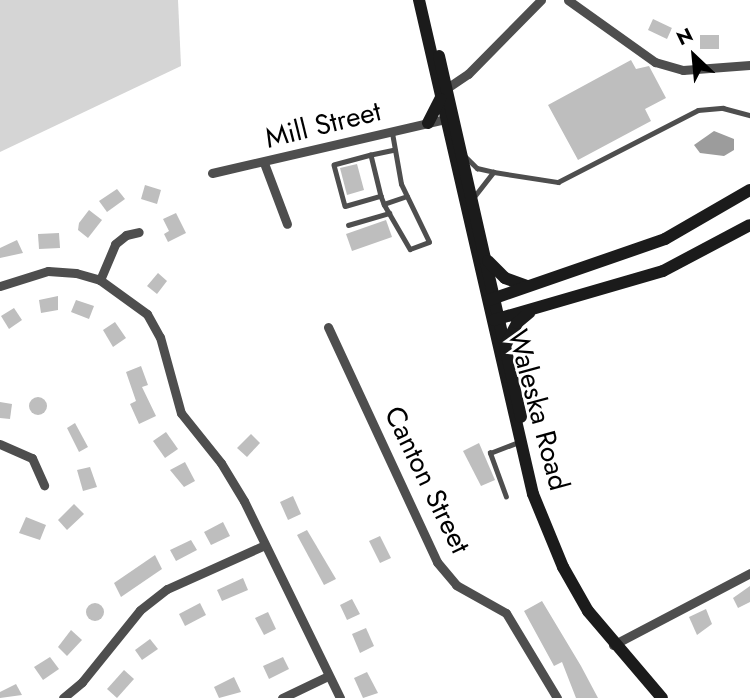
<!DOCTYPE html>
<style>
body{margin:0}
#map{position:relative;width:750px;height:698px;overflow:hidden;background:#fff;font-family:Jost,sans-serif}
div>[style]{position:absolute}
.green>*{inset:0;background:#d5d5d5}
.water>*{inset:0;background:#9c9c9c}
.building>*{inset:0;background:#bebebe}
.round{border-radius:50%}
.lane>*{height:4.5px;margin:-2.25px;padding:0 2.25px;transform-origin:2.25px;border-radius:2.25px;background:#4e4e4e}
.street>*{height:9px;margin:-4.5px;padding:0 4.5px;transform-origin:4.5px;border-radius:4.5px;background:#4e4e4e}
.secondary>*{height:12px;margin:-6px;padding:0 6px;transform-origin:6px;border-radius:6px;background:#1b1b1b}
span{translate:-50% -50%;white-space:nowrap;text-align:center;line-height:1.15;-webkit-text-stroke:5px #fff;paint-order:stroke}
.street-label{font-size:28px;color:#000}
.north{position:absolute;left:659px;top:21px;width:70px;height:70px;-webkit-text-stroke:5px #fff;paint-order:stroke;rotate:334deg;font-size:19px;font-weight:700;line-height:28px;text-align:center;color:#000}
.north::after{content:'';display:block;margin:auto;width:24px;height:32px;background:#000;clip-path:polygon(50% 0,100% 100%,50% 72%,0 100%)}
</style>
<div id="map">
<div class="green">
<i style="clip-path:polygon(0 0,178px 0,181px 66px,0 152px)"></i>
</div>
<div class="water">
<i style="clip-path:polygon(714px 131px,734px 139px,734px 150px,724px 156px,700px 153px,694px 145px)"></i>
</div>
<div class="building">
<i style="clip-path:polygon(653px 19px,672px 28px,667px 39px,648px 30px)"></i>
<i style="clip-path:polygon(700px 35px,719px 35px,719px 49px,700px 49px)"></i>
<i style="clip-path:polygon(631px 60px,636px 69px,649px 66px,666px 98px,645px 109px,651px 121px,578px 160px,548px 105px)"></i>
<i style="clip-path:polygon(357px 164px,364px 190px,347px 195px,340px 168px)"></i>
<i style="clip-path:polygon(145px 185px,161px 190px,157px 204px,141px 199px)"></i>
<i style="clip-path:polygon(117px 189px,125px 199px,107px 212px,99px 201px)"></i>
<i style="clip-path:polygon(89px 210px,102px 220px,88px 238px,78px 230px,79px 223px)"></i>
<i style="clip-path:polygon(176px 213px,186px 233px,168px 242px,164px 234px,169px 231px,163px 219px)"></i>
<i style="clip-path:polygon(386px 220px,392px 237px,352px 251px,346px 234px)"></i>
<i style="clip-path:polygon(59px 233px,60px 248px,39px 249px,38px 234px)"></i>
<i style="clip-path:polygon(17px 240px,23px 253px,0 258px,0 248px)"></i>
<i style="clip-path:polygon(158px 273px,167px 281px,157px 294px,147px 286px)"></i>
<i style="clip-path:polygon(58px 296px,58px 310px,41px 313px,39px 300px)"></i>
<i style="clip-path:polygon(76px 300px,94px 306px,89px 319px,71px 312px)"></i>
<i style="clip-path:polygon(14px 308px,22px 320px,9px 329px,1px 316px)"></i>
<i style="clip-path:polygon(115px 322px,126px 338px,113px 347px,103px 330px)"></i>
<i style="clip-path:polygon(141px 366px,148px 385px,142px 387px,156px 416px,139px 424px,130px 404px,136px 401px,126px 372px)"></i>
<i class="round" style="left:29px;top:397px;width:18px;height:18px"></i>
<i style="clip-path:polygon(0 402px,12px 404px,10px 419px,0 418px)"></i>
<i style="clip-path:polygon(75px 423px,88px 447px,79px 452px,67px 428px)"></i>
<i style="clip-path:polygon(166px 432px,178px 449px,165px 458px,153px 441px)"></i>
<i style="clip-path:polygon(251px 434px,260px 443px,247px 457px,237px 448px)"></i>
<i style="clip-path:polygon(479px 443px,495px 480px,481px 486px,463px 451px)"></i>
<i style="clip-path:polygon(185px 462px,195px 481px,184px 487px,170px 470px)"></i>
<i style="clip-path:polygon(90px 467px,97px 487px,83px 491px,77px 470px)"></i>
<i style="clip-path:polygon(293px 496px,301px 514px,288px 520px,280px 502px)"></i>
<i style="clip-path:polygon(74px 504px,84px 514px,67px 530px,58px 520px)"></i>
<i style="clip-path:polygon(26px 517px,46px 525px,40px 540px,19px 533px)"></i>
<i style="clip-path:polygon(223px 522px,230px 536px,211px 545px,204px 532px)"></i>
<i style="clip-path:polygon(307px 530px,336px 579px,324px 585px,297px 535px)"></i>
<i style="clip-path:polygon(380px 536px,391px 558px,380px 563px,369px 541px)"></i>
<i style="clip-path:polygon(191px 540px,197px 550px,176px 561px,170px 550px)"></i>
<i style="clip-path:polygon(155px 555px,162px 569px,121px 597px,114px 583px)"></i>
<i style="clip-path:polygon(243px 578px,248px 590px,222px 601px,217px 590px)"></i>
<i style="clip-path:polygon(750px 586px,750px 602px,738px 608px,733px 598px)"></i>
<i style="clip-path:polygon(352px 599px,360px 614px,347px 620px,340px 605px)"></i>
<i style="clip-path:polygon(542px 601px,581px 666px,598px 698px,576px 698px,562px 662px,554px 666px,524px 611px)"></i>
<i class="round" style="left:86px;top:603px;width:18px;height:18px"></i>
<i style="clip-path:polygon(200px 603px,206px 615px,185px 626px,179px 614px)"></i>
<i style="clip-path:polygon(706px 609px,712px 624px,697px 635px,689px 617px)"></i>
<i style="clip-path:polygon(268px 612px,276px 629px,264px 635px,255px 618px)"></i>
<i style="clip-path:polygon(366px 628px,374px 646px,360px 653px,352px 634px)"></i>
<i style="clip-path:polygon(71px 630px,82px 640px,67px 656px,58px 647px)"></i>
<i style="clip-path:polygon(150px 639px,158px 649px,142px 660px,135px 650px)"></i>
<i style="clip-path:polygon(50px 657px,59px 669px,43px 680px,34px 667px)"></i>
<i style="clip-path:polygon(283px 657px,289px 669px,269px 679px,263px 666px)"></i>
<i style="clip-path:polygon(124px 670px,134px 679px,117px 698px,107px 689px)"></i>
<i style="clip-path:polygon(367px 672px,378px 693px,363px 698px,354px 678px)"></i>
<i style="clip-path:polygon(234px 677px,241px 692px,219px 698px,214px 687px)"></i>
<i style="clip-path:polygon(16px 684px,22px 695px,0 698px,0 692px)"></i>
</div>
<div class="lane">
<i style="left:395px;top:150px;width:25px;rotate:168deg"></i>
<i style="left:371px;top:155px;width:42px;rotate:76.3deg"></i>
<i style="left:381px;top:196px;width:9px;rotate:69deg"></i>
<i style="left:384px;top:204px;width:24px;rotate:-19deg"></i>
<i style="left:371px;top:155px;width:38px;rotate:165deg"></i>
<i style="left:334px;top:165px;width:42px;rotate:75deg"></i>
<i style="left:345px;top:206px;width:37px;rotate:-16deg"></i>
<i style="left:466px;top:157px;width:16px;rotate:45deg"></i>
<i style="left:477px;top:168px;width:17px;rotate:13deg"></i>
<i style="left:494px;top:172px;width:31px;rotate:128deg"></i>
<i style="left:494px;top:172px;width:65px;rotate:8.9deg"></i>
<i style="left:558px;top:182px;width:157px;rotate:-27.2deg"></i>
<i style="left:698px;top:110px;width:25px;rotate:-5deg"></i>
<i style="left:723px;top:108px;width:28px;rotate:15deg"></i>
<i style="left:384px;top:204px;width:52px;rotate:60deg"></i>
<i style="left:410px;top:249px;width:20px;rotate:-20deg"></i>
<i style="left:429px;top:242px;width:64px;rotate:-115.8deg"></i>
<i style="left:401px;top:184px;width:52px;rotate:-100deg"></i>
<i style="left:348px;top:225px;width:43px;rotate:-16.3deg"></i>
<i style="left:506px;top:497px;width:47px;rotate:-110deg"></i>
<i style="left:490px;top:453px;width:30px;rotate:-21deg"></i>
</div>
<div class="street">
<i style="left:568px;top:0;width:107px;rotate:35.5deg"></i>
<i style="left:655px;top:62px;width:29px;rotate:16deg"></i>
<i style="left:683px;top:70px;width:67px;rotate:-4.3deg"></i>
<i style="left:447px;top:88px;width:25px;rotate:-34deg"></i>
<i style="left:468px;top:74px;width:104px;rotate:-45.4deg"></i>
<i style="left:264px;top:163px;width:65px;rotate:69.3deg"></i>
<i style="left:212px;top:173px;width:239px;rotate:-13deg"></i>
<i style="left:100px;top:280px;width:39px;rotate:-67deg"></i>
<i style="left:115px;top:244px;width:14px;rotate:-39deg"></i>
<i style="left:126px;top:235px;width:13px;rotate:-13deg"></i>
<i style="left:0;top:286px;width:50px;rotate:-17.4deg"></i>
<i style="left:48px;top:271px;width:28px;rotate:4deg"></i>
<i style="left:76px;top:273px;width:25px;rotate:16deg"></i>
<i style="left:100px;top:280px;width:58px;rotate:35.9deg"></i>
<i style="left:147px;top:314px;width:26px;rotate:61deg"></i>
<i style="left:160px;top:337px;width:79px;rotate:74.6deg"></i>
<i style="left:181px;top:413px;width:64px;rotate:51.3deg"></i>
<i style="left:221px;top:463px;width:44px;rotate:58.8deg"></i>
<i style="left:244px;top:501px;width:219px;rotate:64deg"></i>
<i style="left:328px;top:327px;width:259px;rotate:65.1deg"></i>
<i style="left:437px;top:562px;width:30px;rotate:50deg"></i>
<i style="left:456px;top:585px;width:57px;rotate:29.2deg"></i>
<i style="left:506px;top:613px;width:99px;rotate:59deg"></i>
<i style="left:0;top:444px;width:35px;rotate:24deg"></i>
<i style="left:32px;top:458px;width:30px;rotate:66deg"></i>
<i style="left:613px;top:645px;width:155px;rotate:-27.7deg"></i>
<i style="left:63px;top:698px;width:25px;rotate:-40deg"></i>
<i style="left:82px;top:682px;width:92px;rotate:-51.1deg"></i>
<i style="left:140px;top:610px;width:34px;rotate:-38deg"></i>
<i style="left:167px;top:589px;width:107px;rotate:-24.2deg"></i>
<i style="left:282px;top:698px;width:51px;rotate:-25.6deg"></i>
</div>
<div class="secondary">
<i style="left:419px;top:0;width:507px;rotate:77.01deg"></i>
<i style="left:533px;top:494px;width:79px;rotate:67.7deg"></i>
<i style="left:563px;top:567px;width:51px;rotate:60.4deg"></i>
<i style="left:588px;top:611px;width:114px;rotate:49.6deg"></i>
<i style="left:439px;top:56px;width:370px;rotate:77.2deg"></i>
<i style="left:428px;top:123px;width:27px;rotate:-63deg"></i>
<i style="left:488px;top:261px;width:24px;rotate:45deg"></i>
<i style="left:505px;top:278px;width:23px;rotate:20deg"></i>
<i style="left:489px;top:300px;width:186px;rotate:-19.1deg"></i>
<i style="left:665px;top:239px;width:98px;rotate:-30deg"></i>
<i style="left:494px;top:320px;width:176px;rotate:-16.2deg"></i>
<i style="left:663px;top:271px;width:98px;rotate:-27.9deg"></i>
<i style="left:505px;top:346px;width:26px;rotate:-62deg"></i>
<i style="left:517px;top:323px;width:16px;rotate:-40deg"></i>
</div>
<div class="street-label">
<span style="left:323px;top:125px;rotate:-14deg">Mill Street</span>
<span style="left:538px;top:410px;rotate:75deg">Waleska Road</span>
<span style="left:427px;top:480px;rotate:64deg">Canton Street</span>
</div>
<div class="north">N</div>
</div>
